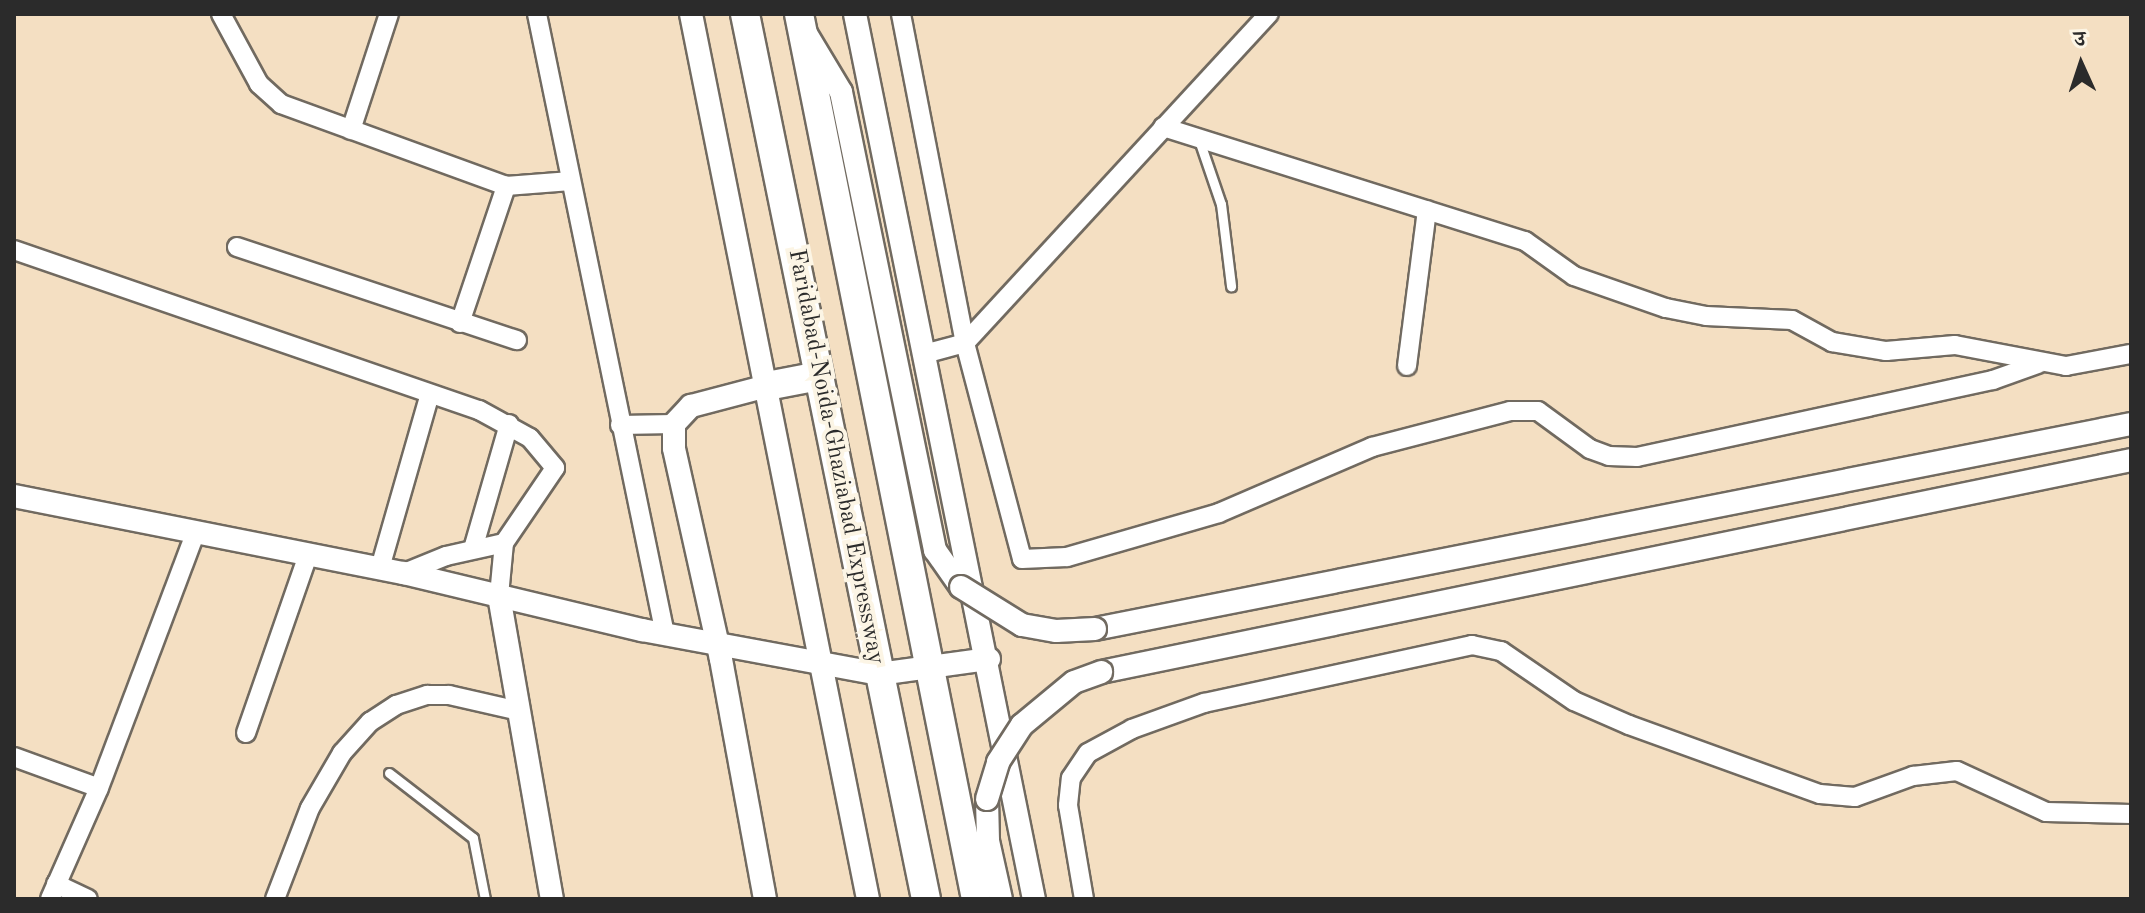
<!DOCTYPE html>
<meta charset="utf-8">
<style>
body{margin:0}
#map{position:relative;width:2145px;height:913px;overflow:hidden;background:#f4dfc2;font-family:"Old Standard TT","Noto Serif Devanagari",serif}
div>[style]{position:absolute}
.roads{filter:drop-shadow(2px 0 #716a60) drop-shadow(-2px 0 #716a60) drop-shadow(0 2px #716a60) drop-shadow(0 -2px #716a60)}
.service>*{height:9px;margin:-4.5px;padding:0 4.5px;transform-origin:4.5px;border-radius:4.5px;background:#fff}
.minor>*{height:18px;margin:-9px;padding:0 9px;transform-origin:9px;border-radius:9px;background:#fff}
.tertiary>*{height:22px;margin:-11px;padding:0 11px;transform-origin:11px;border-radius:11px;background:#fff}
.primary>*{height:28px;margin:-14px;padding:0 14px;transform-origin:14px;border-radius:14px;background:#fff}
.bridges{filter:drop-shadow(2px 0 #716a60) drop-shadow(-2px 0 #716a60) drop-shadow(0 2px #716a60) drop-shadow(0 -2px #716a60)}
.tertiary-bridge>*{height:22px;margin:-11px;padding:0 11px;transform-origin:11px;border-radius:11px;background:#fff}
span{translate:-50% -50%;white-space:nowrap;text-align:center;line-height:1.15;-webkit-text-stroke:8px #fcf5e5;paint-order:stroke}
.street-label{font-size:24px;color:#2b2b2b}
.frame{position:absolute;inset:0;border:16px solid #2b2b2b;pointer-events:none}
.north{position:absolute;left:2041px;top:24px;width:80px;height:80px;-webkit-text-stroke:6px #fcf5e5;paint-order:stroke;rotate:357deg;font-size:22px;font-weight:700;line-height:32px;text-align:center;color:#2b2b2b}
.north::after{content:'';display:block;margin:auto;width:28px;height:36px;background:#2b2b2b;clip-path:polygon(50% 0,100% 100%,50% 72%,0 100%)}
</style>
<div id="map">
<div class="roads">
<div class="service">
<i style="left:1198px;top:137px;width:71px;rotate:71.1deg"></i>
<i style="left:1221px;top:204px;width:83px;rotate:83deg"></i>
<i style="left:389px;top:773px;width:106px;rotate:37.7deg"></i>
<i style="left:473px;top:838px;width:62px;rotate:78.9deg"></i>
</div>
<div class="minor">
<i style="left:221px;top:14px;width:80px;rotate:61.5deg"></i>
<i style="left:259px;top:84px;width:30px;rotate:42deg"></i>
<i style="left:281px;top:104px;width:239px;rotate:20deg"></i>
<i style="left:506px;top:186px;width:65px;rotate:-4.4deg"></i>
<i style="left:537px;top:14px;width:633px;rotate:78.34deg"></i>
<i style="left:901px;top:14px;width:335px;rotate:79deg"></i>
<i style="left:965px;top:343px;width:223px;rotate:75.2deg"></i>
<i style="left:1022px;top:559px;width:45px;rotate:-2.5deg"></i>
<i style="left:1067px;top:557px;width:158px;rotate:-16.1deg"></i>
<i style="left:1219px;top:513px;width:167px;rotate:-23.3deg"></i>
<i style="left:1372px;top:447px;width:143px;rotate:-14.6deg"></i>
<i style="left:1510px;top:411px;width:28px"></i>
<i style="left:1538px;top:411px;width:64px;rotate:36.2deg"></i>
<i style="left:1590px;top:449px;width:20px;rotate:20deg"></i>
<i style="left:1609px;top:456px;width:28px;rotate:2deg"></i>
<i style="left:1637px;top:457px;width:364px;rotate:-12.2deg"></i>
<i style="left:1993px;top:380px;width:48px;rotate:-19.6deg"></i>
<i style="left:1163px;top:127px;width:380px;rotate:17.5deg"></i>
<i style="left:1525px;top:241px;width:60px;rotate:35.5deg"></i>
<i style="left:1574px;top:276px;width:97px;rotate:19.2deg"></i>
<i style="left:1666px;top:308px;width:41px;rotate:11.3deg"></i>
<i style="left:1706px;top:316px;width:86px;rotate:2.7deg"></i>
<i style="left:1792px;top:320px;width:46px;rotate:28.8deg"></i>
<i style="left:1832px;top:342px;width:55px;rotate:9.5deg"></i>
<i style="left:1886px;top:351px;width:69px;rotate:-5deg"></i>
<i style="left:1955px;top:345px;width:113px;rotate:10.7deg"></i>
<i style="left:2066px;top:366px;width:66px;rotate:-10.5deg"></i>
<i style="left:351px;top:130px;width:122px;rotate:-71.9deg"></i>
<i style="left:237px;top:247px;width:295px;rotate:18.4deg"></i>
<i style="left:14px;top:250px;width:492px;rotate:19deg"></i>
<i style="left:479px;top:410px;width:58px;rotate:28.8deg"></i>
<i style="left:530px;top:438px;width:39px;rotate:50deg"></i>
<i style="left:555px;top:468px;width:91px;rotate:124.2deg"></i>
<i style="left:504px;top:543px;width:53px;rotate:95.4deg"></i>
<i style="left:460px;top:323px;width:145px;rotate:-71.4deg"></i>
<i style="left:924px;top:354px;width:42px;rotate:-15deg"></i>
<i style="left:965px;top:343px;width:448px;rotate:-47.3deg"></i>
<i style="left:1407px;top:366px;width:157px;rotate:-82.7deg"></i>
<i style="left:620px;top:425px;width:54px;rotate:-1.1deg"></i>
<i style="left:473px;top:549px;width:130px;rotate:-73.9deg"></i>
<i style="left:380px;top:568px;width:181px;rotate:-74deg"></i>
<i style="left:404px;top:573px;width:45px;rotate:-22deg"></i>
<i style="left:446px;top:556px;width:59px;rotate:-12.6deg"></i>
<i style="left:246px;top:733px;width:188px;rotate:-70.8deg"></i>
<i style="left:14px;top:757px;width:90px;rotate:20deg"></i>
<i style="left:56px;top:884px;width:35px;rotate:25deg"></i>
<i style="left:50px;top:899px;width:121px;rotate:-66.2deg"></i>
<i style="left:99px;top:788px;width:272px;rotate:-69.3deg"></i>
<i style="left:275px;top:899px;width:97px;rotate:-69deg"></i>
<i style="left:310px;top:808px;width:64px;rotate:-59.8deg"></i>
<i style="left:342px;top:753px;width:42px;rotate:-47.9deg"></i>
<i style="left:370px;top:722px;width:31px;rotate:-33deg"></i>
<i style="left:396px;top:705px;width:33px;rotate:-18deg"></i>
<i style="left:427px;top:695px;width:22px"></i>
<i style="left:449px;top:695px;width:72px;rotate:12.9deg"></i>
<i style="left:1084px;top:899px;width:95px;rotate:-99.7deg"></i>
<i style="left:1068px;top:805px;width:27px;rotate:-84deg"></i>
<i style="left:1071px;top:778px;width:30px;rotate:-56deg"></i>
<i style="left:1088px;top:753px;width:50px;rotate:-28.6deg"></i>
<i style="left:1132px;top:729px;width:77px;rotate:-19.9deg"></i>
<i style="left:1204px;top:703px;width:274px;rotate:-12.2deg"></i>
<i style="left:1472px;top:645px;width:30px;rotate:12deg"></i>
<i style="left:1501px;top:651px;width:88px;rotate:34.4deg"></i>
<i style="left:1574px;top:701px;width:60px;rotate:23.6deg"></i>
<i style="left:1629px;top:725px;width:203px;rotate:19.9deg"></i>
<i style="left:1820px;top:794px;width:35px;rotate:5deg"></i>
<i style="left:1855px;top:797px;width:62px;rotate:-19.9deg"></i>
<i style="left:1913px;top:776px;width:44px;rotate:-6.5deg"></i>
<i style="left:1957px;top:771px;width:98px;rotate:24.7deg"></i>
<i style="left:2046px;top:812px;width:85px;rotate:1.3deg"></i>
</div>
<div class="tertiary">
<i style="left:691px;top:14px;width:903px;rotate:78.69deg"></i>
<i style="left:855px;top:14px;width:903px;rotate:78.57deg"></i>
<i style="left:805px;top:32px;width:70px;rotate:59deg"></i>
<i style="left:841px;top:92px;width:468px;rotate:78.4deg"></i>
<i style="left:935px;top:550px;width:45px;rotate:54.9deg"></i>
<i style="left:14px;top:496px;width:398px;rotate:11.2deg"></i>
<i style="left:404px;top:573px;width:245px;rotate:13.5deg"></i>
<i style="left:642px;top:630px;width:241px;rotate:10.5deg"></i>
<i style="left:879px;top:674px;width:111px;rotate:-7.8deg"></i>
<i style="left:499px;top:596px;width:308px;rotate:80.1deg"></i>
<i style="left:1095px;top:629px;width:1056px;rotate:-11.19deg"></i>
<i style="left:1101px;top:672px;width:1052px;rotate:-11.63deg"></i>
<i style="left:987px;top:799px;width:42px;rotate:88.6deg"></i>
<i style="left:988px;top:841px;width:59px;rotate:77.4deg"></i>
<i style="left:765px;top:899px;width:244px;rotate:-100.4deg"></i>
<i style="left:721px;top:659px;width:216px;rotate:-102.6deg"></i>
<i style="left:674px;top:448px;width:24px;rotate:-90deg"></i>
<i style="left:674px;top:424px;width:25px;rotate:-47deg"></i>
<i style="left:691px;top:406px;width:79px;rotate:-14.7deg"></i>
</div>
<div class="primary">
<i style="left:745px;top:14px;width:903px;rotate:78.44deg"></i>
<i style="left:799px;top:14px;width:903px;rotate:78.69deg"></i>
<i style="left:767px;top:386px;width:53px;rotate:-10.9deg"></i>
</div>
</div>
<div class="bridges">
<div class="tertiary-bridge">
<i style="left:961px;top:587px;width:72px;rotate:31.9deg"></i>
<i style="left:1022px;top:625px;width:35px;rotate:10deg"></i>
<i style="left:1056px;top:631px;width:39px;rotate:-3deg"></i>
<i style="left:987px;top:799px;width:39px;rotate:-73deg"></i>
<i style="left:998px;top:762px;width:44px;rotate:-57deg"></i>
<i style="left:1022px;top:725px;width:67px;rotate:-39.6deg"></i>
<i style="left:1074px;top:682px;width:29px;rotate:-20deg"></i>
</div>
</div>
<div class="street-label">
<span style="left:835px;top:457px;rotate:79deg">Faridabad-Noida-Ghaziabad Expressway</span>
</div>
<div class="frame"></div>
<div class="north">उ</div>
</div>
